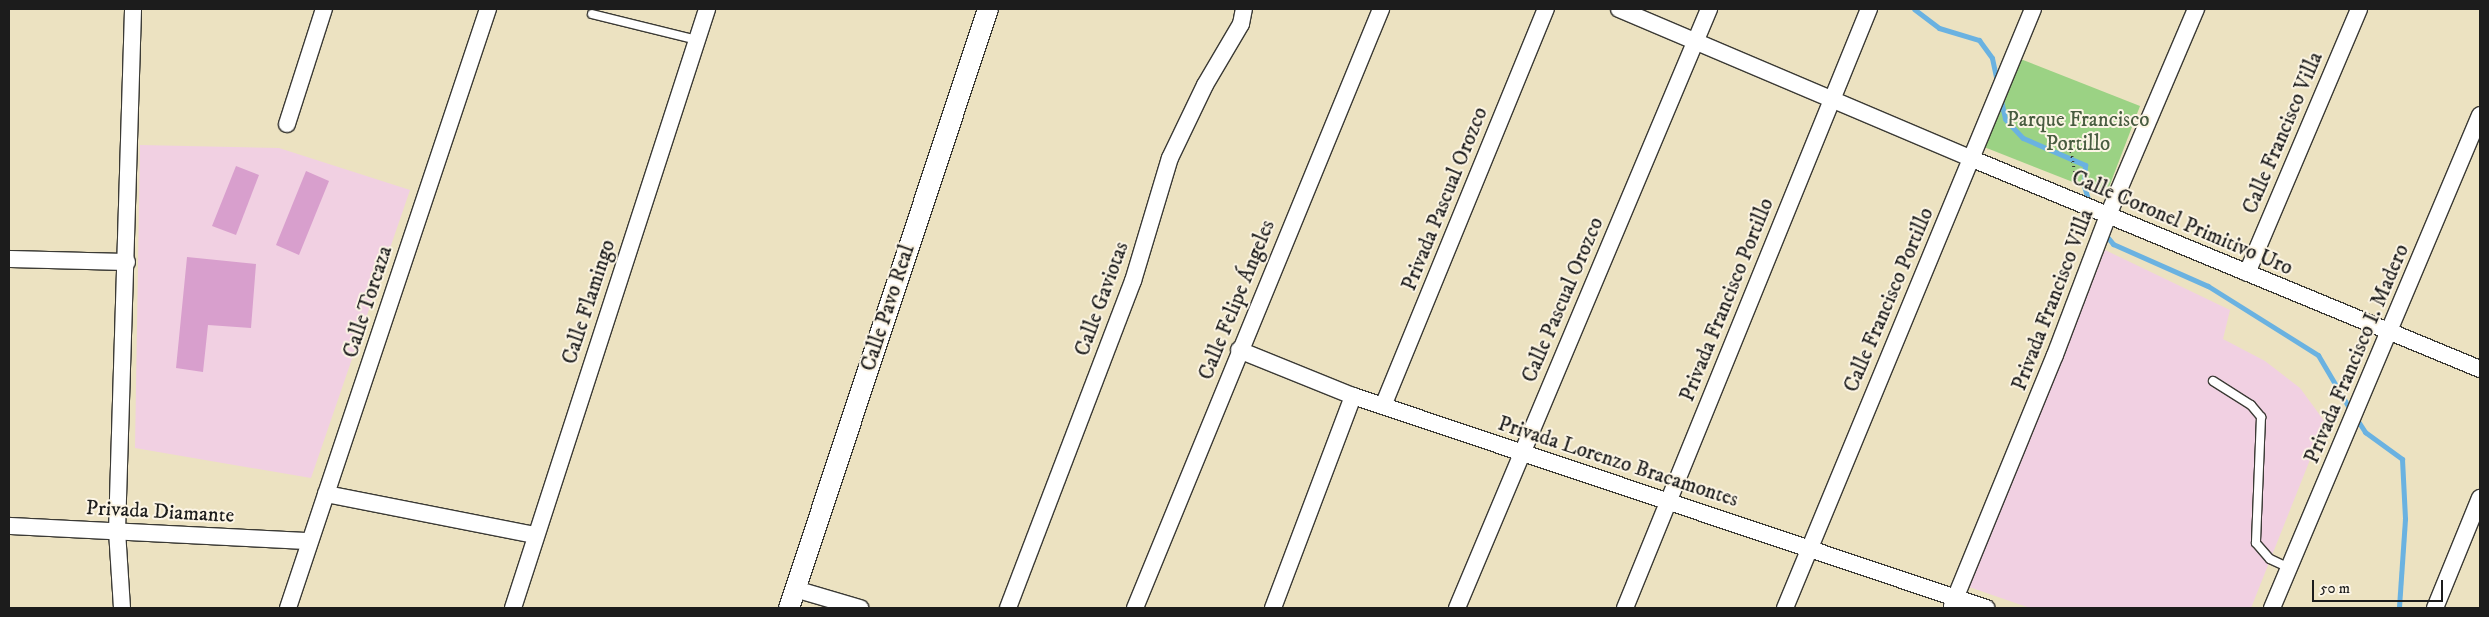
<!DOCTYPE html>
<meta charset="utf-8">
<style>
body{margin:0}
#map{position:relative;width:2489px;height:617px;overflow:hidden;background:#ece2c1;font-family:"IM FELL DW Pica",serif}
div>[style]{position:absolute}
.built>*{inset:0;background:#f1d0e2}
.green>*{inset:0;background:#9bd284}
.stream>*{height:5px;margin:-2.5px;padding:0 2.5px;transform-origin:2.5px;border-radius:2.5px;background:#6ab2e1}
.building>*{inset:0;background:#d89fcd}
.path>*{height:3px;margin-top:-1.5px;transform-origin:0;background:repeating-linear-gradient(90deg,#3b3a35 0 1px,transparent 0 5px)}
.roads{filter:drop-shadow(1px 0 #3b3a35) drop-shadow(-1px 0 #3b3a35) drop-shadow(0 1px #3b3a35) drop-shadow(0 -1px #3b3a35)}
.service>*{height:8px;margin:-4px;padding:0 4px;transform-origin:4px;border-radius:4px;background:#fff}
.minor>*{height:16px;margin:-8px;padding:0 8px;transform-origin:8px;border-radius:8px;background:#fff}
.tertiary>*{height:20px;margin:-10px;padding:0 10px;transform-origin:10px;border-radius:10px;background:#fff}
span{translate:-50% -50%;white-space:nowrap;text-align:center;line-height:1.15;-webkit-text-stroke:4px #fcf5e5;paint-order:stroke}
.park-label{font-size:21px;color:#485c40}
.street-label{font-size:21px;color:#1c1c1c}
.frame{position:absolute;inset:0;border:10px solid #1c1c1c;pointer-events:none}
.scale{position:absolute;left:2312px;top:580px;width:131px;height:22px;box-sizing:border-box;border:2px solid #1c1c1c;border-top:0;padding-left:6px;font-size:15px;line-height:18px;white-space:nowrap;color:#1c1c1c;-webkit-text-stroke:4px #fcf5e5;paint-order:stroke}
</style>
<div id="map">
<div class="built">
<i style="clip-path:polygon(140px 145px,279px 148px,410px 190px,311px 478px,135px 448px)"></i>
<i style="clip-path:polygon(2105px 250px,2230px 310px,2223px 339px,2265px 361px,2300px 388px,2325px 422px,2251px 608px,2030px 608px,1969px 587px)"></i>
</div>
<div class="green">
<i style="clip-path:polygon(2018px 58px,2140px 106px,2106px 195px,1984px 147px)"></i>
</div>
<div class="stream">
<i style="left:1914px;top:9px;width:31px;rotate:37deg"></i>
<i style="left:1939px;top:28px;width:42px;rotate:16.7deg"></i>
<i style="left:1979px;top:40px;width:22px;rotate:54deg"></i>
<i style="left:1992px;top:58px;width:25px;rotate:78deg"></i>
<i style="left:2001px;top:100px;width:19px;rotate:78deg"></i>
<i style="left:2005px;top:119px;width:26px;rotate:47deg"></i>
<i style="left:2023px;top:138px;width:68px;rotate:23.5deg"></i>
<i style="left:2085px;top:165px;width:21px;rotate:93deg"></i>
<i style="left:2084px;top:186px;width:17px;rotate:73deg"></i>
<i style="left:2105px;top:234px;width:13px;rotate:51deg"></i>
<i style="left:2113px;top:244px;width:104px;rotate:23.9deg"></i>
<i style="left:2208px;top:286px;width:130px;rotate:32.1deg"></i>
<i style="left:2318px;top:355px;width:65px;rotate:59.5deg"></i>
<i style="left:2356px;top:418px;width:17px;rotate:57deg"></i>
<i style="left:2365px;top:432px;width:46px;rotate:36.1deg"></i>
<i style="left:2402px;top:459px;width:60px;rotate:87.1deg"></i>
<i style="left:2405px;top:519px;width:89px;rotate:93.9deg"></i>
</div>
<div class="building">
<i style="clip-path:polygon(236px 166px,259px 175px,236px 235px,212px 226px)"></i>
<i style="clip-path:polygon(306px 171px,329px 181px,299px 255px,276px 245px)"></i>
<i style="clip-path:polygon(187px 257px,256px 264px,251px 328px,208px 325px,203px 372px,176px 368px)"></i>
</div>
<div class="path">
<i style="left:2063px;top:143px;width:11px;rotate:45deg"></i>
<i style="left:2071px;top:151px;width:34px;rotate:80deg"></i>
</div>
<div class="roads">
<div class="service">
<i style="left:592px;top:14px;width:108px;rotate:13.9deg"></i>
<i style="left:2213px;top:381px;width:45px;rotate:32.3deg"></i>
<i style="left:2251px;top:405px;width:16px;rotate:50deg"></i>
<i style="left:2261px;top:417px;width:126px;rotate:92.3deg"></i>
<i style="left:2256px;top:543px;width:21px;rotate:49deg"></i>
<i style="left:2270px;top:559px;width:21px;rotate:25deg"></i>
</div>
<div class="minor">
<i style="left:1619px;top:9px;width:381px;rotate:23deg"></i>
<i style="left:1970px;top:158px;width:552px;rotate:22.48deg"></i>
<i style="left:287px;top:124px;width:121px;rotate:-72.2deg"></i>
<i style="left:9px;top:259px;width:118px;rotate:1.5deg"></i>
<i style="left:2247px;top:273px;width:287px;rotate:-67deg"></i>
<i style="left:1239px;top:350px;width:123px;rotate:22deg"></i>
<i style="left:1353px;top:396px;width:668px;rotate:18.52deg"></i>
<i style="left:1383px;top:406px;width:429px;rotate:-67.7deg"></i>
<i style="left:326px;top:494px;width:213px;rotate:11.1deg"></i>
<i style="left:9px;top:526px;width:299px;rotate:2.9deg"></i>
<i style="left:795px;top:589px;width:68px;rotate:16.3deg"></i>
<i style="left:1952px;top:606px;width:271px;rotate:-67.7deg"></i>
<i style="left:2055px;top:355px;width:152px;rotate:-69.2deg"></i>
<i style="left:2109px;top:213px;width:222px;rotate:-66.9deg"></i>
<i style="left:122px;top:608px;width:77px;rotate:-93.7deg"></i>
<i style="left:117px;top:531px;width:522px;rotate:-88.24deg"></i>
<i style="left:288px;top:608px;width:632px;rotate:-71.54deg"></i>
<i style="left:513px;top:608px;width:630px;rotate:-72.05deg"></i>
<i style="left:1008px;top:608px;width:350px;rotate:-69.1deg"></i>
<i style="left:1133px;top:281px;width:128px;rotate:-73.3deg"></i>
<i style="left:1170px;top:158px;width:81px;rotate:-64.4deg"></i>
<i style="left:1205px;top:85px;width:71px;rotate:-59.5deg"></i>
<i style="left:1241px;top:24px;width:15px;rotate:-79deg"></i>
<i style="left:1135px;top:608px;width:648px;rotate:-67.67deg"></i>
<i style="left:1273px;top:608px;width:227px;rotate:-69.3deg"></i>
<i style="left:1457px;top:608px;width:650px;rotate:-67.18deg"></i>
<i style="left:1625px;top:608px;width:647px;rotate:-67.84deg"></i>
<i style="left:1785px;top:608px;width:648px;rotate:-67.51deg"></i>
<i style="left:2272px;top:608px;width:535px;rotate:-67.12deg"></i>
<i style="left:2435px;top:608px;width:119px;rotate:-67.8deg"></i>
</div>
<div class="tertiary">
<i style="left:789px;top:608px;width:631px;rotate:-71.62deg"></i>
</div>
</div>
<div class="park-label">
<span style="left:2078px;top:132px">Parque Francisco<br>Portillo</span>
</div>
<div class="street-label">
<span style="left:2283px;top:133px;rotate:-67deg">Calle Francisco Villa</span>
<span style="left:1445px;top:199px;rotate:-68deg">Privada Pascual Orozco</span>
<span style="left:2182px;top:223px;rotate:23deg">Calle Coronel Primitivo Uro</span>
<span style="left:1102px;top:299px;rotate:-70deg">Calle Gaviotas</span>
<span style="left:1237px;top:300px;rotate:-68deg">Calle Felipe Ángeles</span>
<span style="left:1563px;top:300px;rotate:-67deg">Calle Pascual Orozco</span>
<span style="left:1727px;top:300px;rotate:-68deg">Privada Francisco Portillo</span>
<span style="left:1889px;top:300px;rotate:-67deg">Calle Francisco Portillo</span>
<span style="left:2053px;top:300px;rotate:-69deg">Privada Francisco Villa</span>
<span style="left:368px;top:302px;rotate:-72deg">Calle Torcaza</span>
<span style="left:589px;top:302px;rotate:-72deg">Calle Flamingo</span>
<span style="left:888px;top:308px;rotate:-72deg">Calle Pavo Real</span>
<span style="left:2357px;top:354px;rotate:-67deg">Privada Francisco I. Madero</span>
<span style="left:1618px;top:462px;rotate:18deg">Privada Lorenzo Bracamontes</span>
<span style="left:160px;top:512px;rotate:3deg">Privada Diamante</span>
</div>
<div class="frame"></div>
<div class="scale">50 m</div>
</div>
